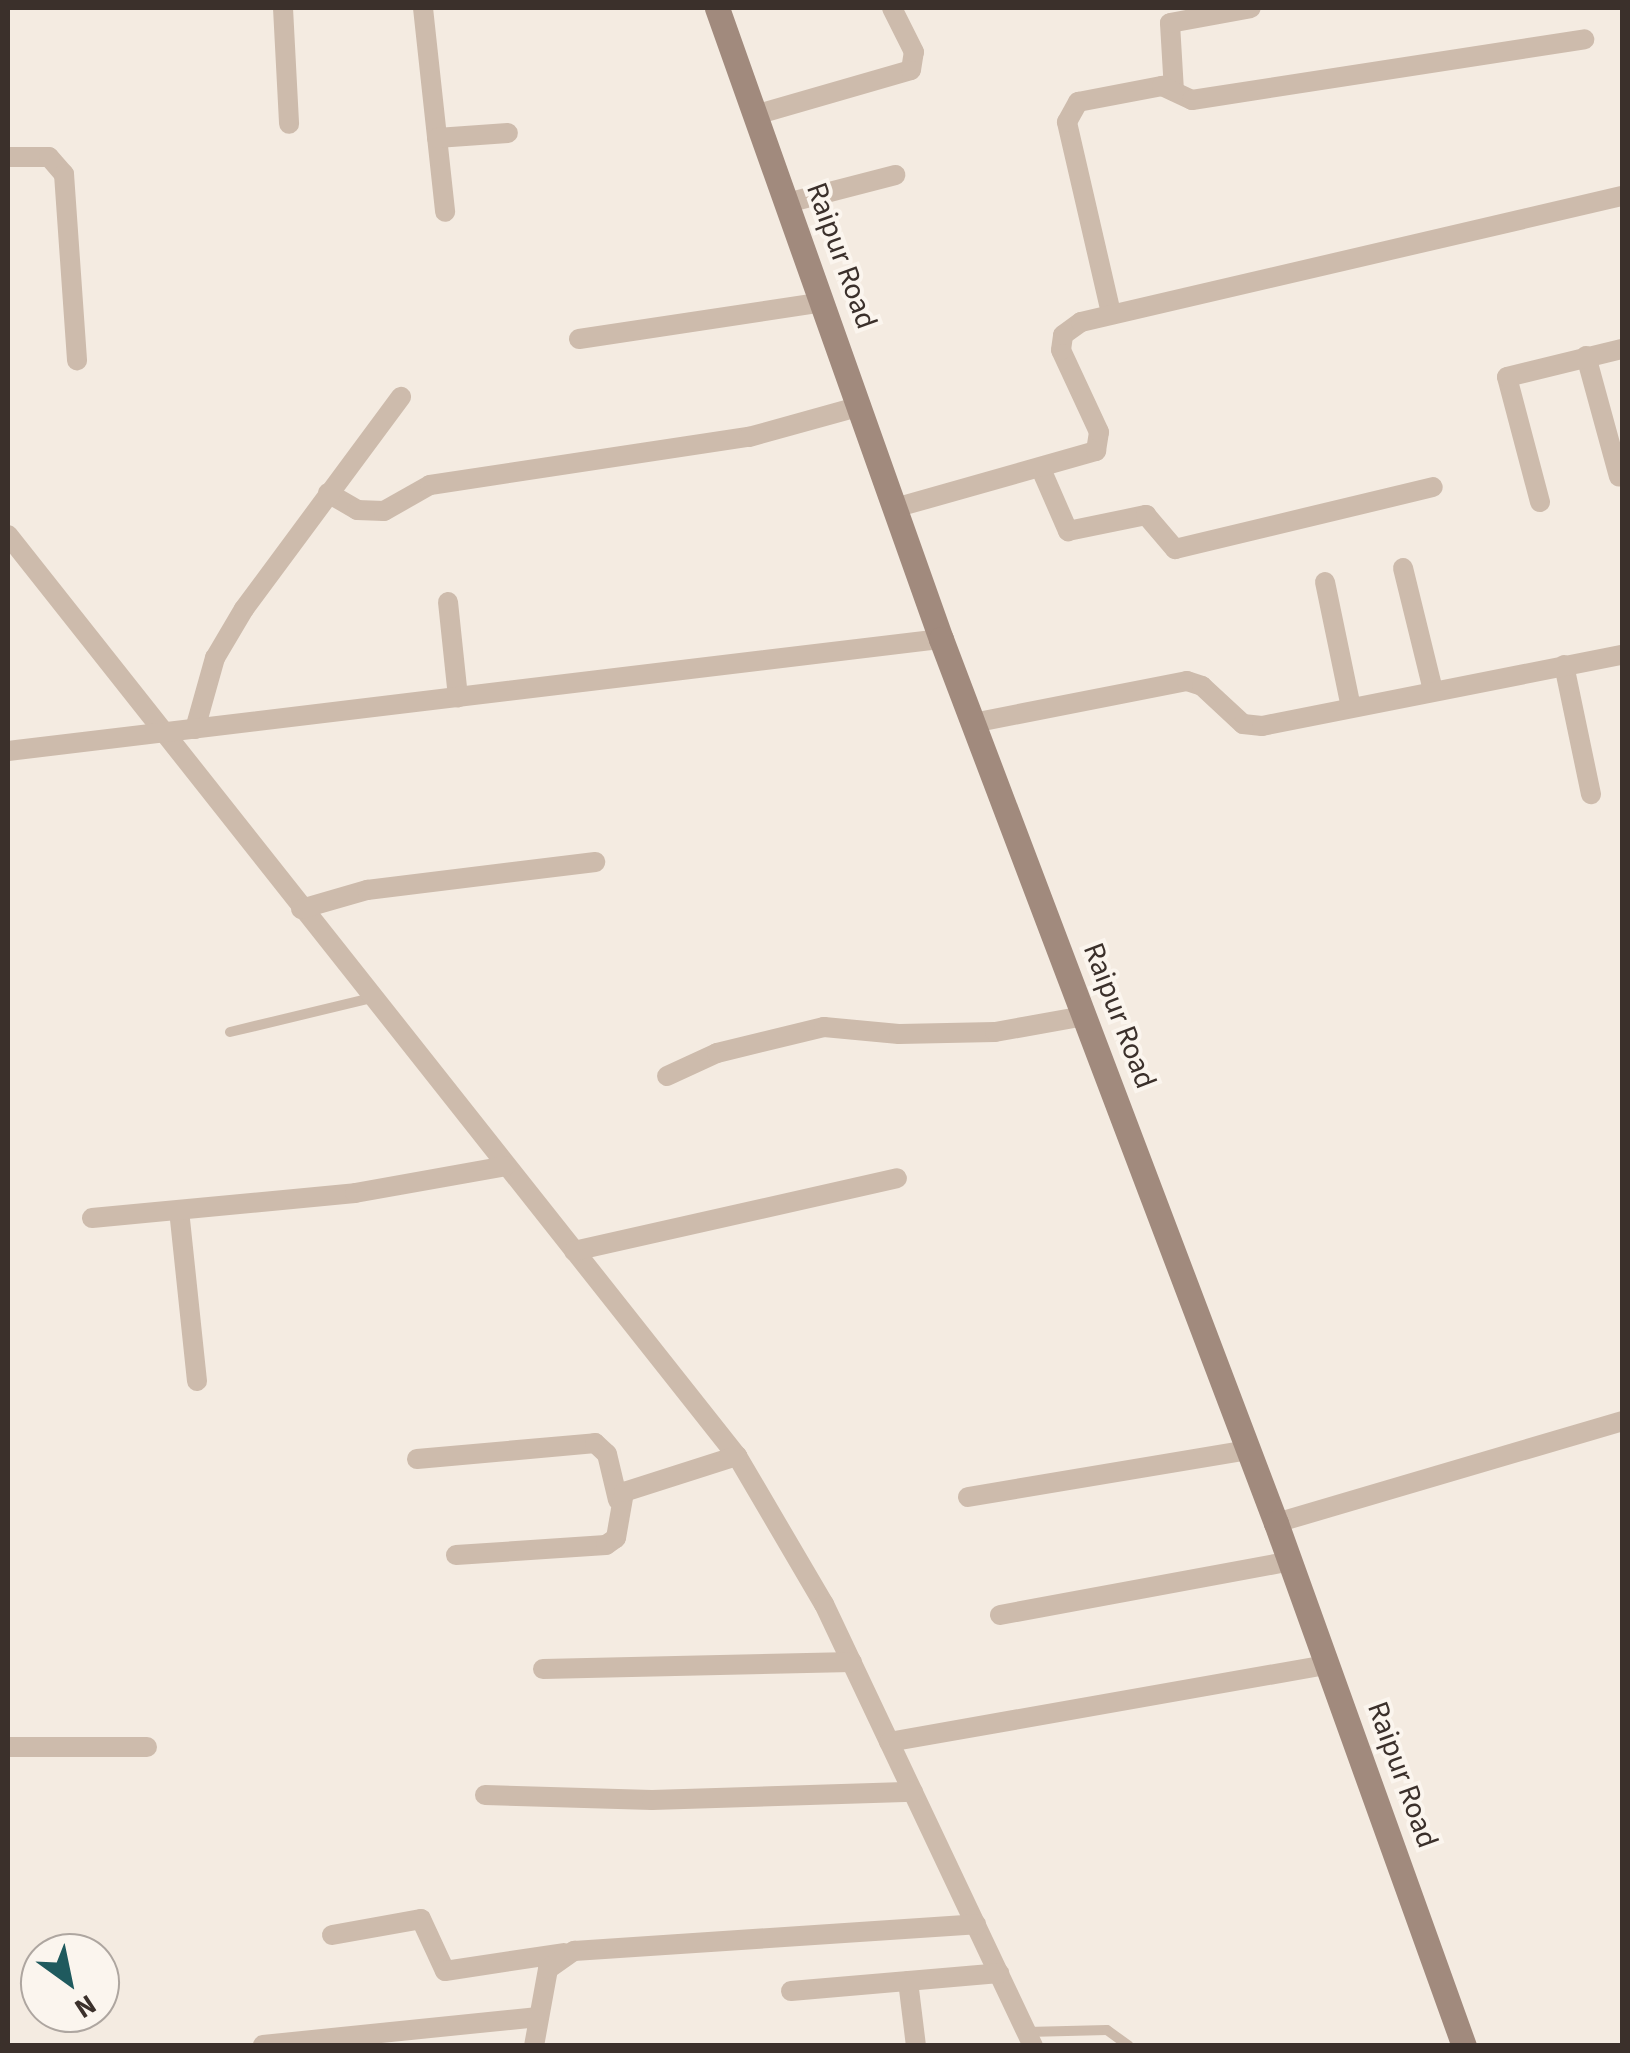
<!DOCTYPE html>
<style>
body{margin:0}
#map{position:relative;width:1630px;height:2053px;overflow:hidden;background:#f4ebe1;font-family:"Source Sans 3",sans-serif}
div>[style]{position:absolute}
.service>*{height:10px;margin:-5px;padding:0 5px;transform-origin:5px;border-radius:5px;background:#cdbbac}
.minor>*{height:20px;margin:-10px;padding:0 10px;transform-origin:10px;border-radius:10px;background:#cdbbac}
.secondary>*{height:25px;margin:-12.5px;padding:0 12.5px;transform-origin:12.5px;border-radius:12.5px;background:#a18a7d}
span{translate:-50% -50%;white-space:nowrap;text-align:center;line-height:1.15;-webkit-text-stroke:8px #fbf5ee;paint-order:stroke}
.street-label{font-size:30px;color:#3b302b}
.frame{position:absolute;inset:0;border:10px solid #3b302b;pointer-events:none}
.north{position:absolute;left:20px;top:1933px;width:100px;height:100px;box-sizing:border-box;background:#fbf5ee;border:2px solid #aea6a0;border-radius:50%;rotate:147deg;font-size:28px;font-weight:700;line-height:40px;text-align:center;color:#3b302b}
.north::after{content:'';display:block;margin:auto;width:35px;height:45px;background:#1f5a5e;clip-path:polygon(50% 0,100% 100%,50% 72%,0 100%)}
</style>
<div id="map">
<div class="service">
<i style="left:230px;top:1032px;width:146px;rotate:-13.5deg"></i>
<i style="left:1027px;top:2032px;width:80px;rotate:-1.4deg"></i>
<i style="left:1107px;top:2030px;width:27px;rotate:36deg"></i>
</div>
<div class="minor">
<i style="left:283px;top:8px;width:116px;rotate:87deg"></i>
<i style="left:423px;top:8px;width:205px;rotate:83.8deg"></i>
<i style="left:1174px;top:91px;width:68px;rotate:-93.4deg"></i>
<i style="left:1170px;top:23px;width:82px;rotate:-10.5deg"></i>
<i style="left:755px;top:115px;width:162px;rotate:-16.1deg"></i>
<i style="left:911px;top:70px;width:18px;rotate:-81deg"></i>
<i style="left:914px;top:52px;width:49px;rotate:-116.6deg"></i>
<i style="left:437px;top:138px;width:71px;rotate:-4deg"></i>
<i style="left:8px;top:157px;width:41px"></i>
<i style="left:49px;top:157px;width:23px;rotate:49deg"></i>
<i style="left:64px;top:174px;width:187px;rotate:86deg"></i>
<i style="left:787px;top:203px;width:112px;rotate:-14.5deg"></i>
<i style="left:1111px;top:313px;width:196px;rotate:-103deg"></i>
<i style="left:1067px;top:122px;width:23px;rotate:-61deg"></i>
<i style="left:1078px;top:102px;width:86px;rotate:-10.8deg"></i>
<i style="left:1162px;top:86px;width:33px;rotate:25deg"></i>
<i style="left:1192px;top:100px;width:397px;rotate:-8.8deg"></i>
<i style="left:579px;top:339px;width:247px;rotate:-8.6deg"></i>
<i style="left:1586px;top:356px;width:125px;rotate:74.7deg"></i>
<i style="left:1041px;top:469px;width:68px;rotate:66.5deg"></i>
<i style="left:1068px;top:531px;width:80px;rotate:-11.6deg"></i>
<i style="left:1146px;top:515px;width:45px;rotate:49.5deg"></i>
<i style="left:1175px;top:549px;width:265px;rotate:-13.5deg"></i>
<i style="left:328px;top:493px;width:34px;rotate:30deg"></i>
<i style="left:357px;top:510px;width:27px;rotate:2deg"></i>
<i style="left:384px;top:511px;width:53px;rotate:-29.5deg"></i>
<i style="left:430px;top:485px;width:323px;rotate:-8.6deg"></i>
<i style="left:749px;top:437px;width:116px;rotate:-15.5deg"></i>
<i style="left:1540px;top:502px;width:129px;rotate:-104.8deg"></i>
<i style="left:1507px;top:377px;width:118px;rotate:-13.7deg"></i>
<i style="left:898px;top:507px;width:206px;rotate:-15.8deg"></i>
<i style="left:1096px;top:451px;width:19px;rotate:-81deg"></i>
<i style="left:1099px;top:432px;width:90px;rotate:-114.9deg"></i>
<i style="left:1061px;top:350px;width:15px;rotate:-82deg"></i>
<i style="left:1063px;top:335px;width:22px;rotate:-36deg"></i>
<i style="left:1081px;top:322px;width:555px;rotate:-13.11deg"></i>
<i style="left:8px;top:535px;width:1175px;rotate:51.64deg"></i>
<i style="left:737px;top:1456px;width:172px;rotate:59.6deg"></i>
<i style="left:824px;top:1604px;width:489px;rotate:64.7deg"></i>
<i style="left:1403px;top:568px;width:126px;rotate:76.2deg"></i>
<i style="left:1325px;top:582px;width:128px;rotate:78.3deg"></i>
<i style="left:448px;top:602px;width:96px;rotate:84deg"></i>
<i style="left:1564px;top:665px;width:132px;rotate:78.2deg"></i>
<i style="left:973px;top:723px;width:218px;rotate:-11.1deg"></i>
<i style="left:1187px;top:681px;width:16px;rotate:18deg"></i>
<i style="left:1202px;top:686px;width:56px;rotate:42.8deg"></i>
<i style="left:1243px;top:724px;width:19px;rotate:6deg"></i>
<i style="left:1262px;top:726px;width:367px;rotate:-11.2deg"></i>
<i style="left:195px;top:729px;width:74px;rotate:-74.3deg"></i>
<i style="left:215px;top:658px;width:57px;rotate:-59.4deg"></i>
<i style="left:244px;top:609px;width:264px;rotate:-53.5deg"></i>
<i style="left:8px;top:751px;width:940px;rotate:-6.85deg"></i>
<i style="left:301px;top:909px;width:69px;rotate:-16.1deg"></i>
<i style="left:367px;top:890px;width:230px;rotate:-7deg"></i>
<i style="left:667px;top:1076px;width:55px;rotate:-24.7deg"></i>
<i style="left:717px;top:1053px;width:110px;rotate:-13.7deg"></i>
<i style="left:824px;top:1027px;width:75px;rotate:5.3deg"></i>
<i style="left:899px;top:1034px;width:96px;rotate:-1.2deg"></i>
<i style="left:995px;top:1032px;width:90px;rotate:-10.2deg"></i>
<i style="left:179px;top:1210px;width:172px;rotate:84deg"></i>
<i style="left:92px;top:1218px;width:264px;rotate:-5.4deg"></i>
<i style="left:355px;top:1193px;width:153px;rotate:-10.1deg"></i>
<i style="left:574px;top:1251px;width:331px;rotate:-12.7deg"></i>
<i style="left:417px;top:1459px;width:179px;rotate:-5.1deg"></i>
<i style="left:595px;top:1443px;width:16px;rotate:43deg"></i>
<i style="left:607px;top:1454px;width:47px;rotate:76.6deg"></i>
<i style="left:968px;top:1497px;width:285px;rotate:-9.5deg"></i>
<i style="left:1276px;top:1523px;width:361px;rotate:-16.4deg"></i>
<i style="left:456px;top:1555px;width:150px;rotate:-3.8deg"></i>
<i style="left:606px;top:1545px;width:12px;rotate:-35deg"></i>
<i style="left:616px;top:1538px;width:47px;rotate:-80.1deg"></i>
<i style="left:624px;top:1492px;width:119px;rotate:-17.7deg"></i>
<i style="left:1000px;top:1615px;width:295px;rotate:-10.5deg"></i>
<i style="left:543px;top:1669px;width:309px;rotate:-1.3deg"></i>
<i style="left:889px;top:1742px;width:445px;rotate:-10deg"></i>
<i style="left:8px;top:1747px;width:139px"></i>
<i style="left:485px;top:1795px;width:167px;rotate:1.7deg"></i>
<i style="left:652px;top:1800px;width:261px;rotate:-1.8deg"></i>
<i style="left:332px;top:1935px;width:90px;rotate:-10.2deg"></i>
<i style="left:421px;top:1919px;width:57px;rotate:65.2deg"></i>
<i style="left:445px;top:1971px;width:120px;rotate:-8.6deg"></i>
<i style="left:908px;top:1981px;width:65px;rotate:83deg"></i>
<i style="left:791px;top:1991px;width:209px;rotate:-4.9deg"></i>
<i style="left:263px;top:2045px;width:277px;rotate:-5.8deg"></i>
<i style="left:534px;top:2046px;width:78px;rotate:-79.7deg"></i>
<i style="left:548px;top:1969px;width:32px;rotate:-35deg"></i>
<i style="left:574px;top:1951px;width:403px;rotate:-3.8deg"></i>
</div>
<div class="secondary">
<i style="left:717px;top:8px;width:670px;rotate:70.46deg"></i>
<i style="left:941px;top:639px;width:945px;rotate:69.25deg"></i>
<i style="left:1276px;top:1523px;width:556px;rotate:70.23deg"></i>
</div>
<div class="street-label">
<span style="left:841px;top:256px;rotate:70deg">Raipur Road</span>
<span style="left:1119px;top:1016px;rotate:69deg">Raipur Road</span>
<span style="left:1402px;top:1775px;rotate:70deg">Raipur Road</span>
</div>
<div class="frame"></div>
<div class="north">N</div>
</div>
